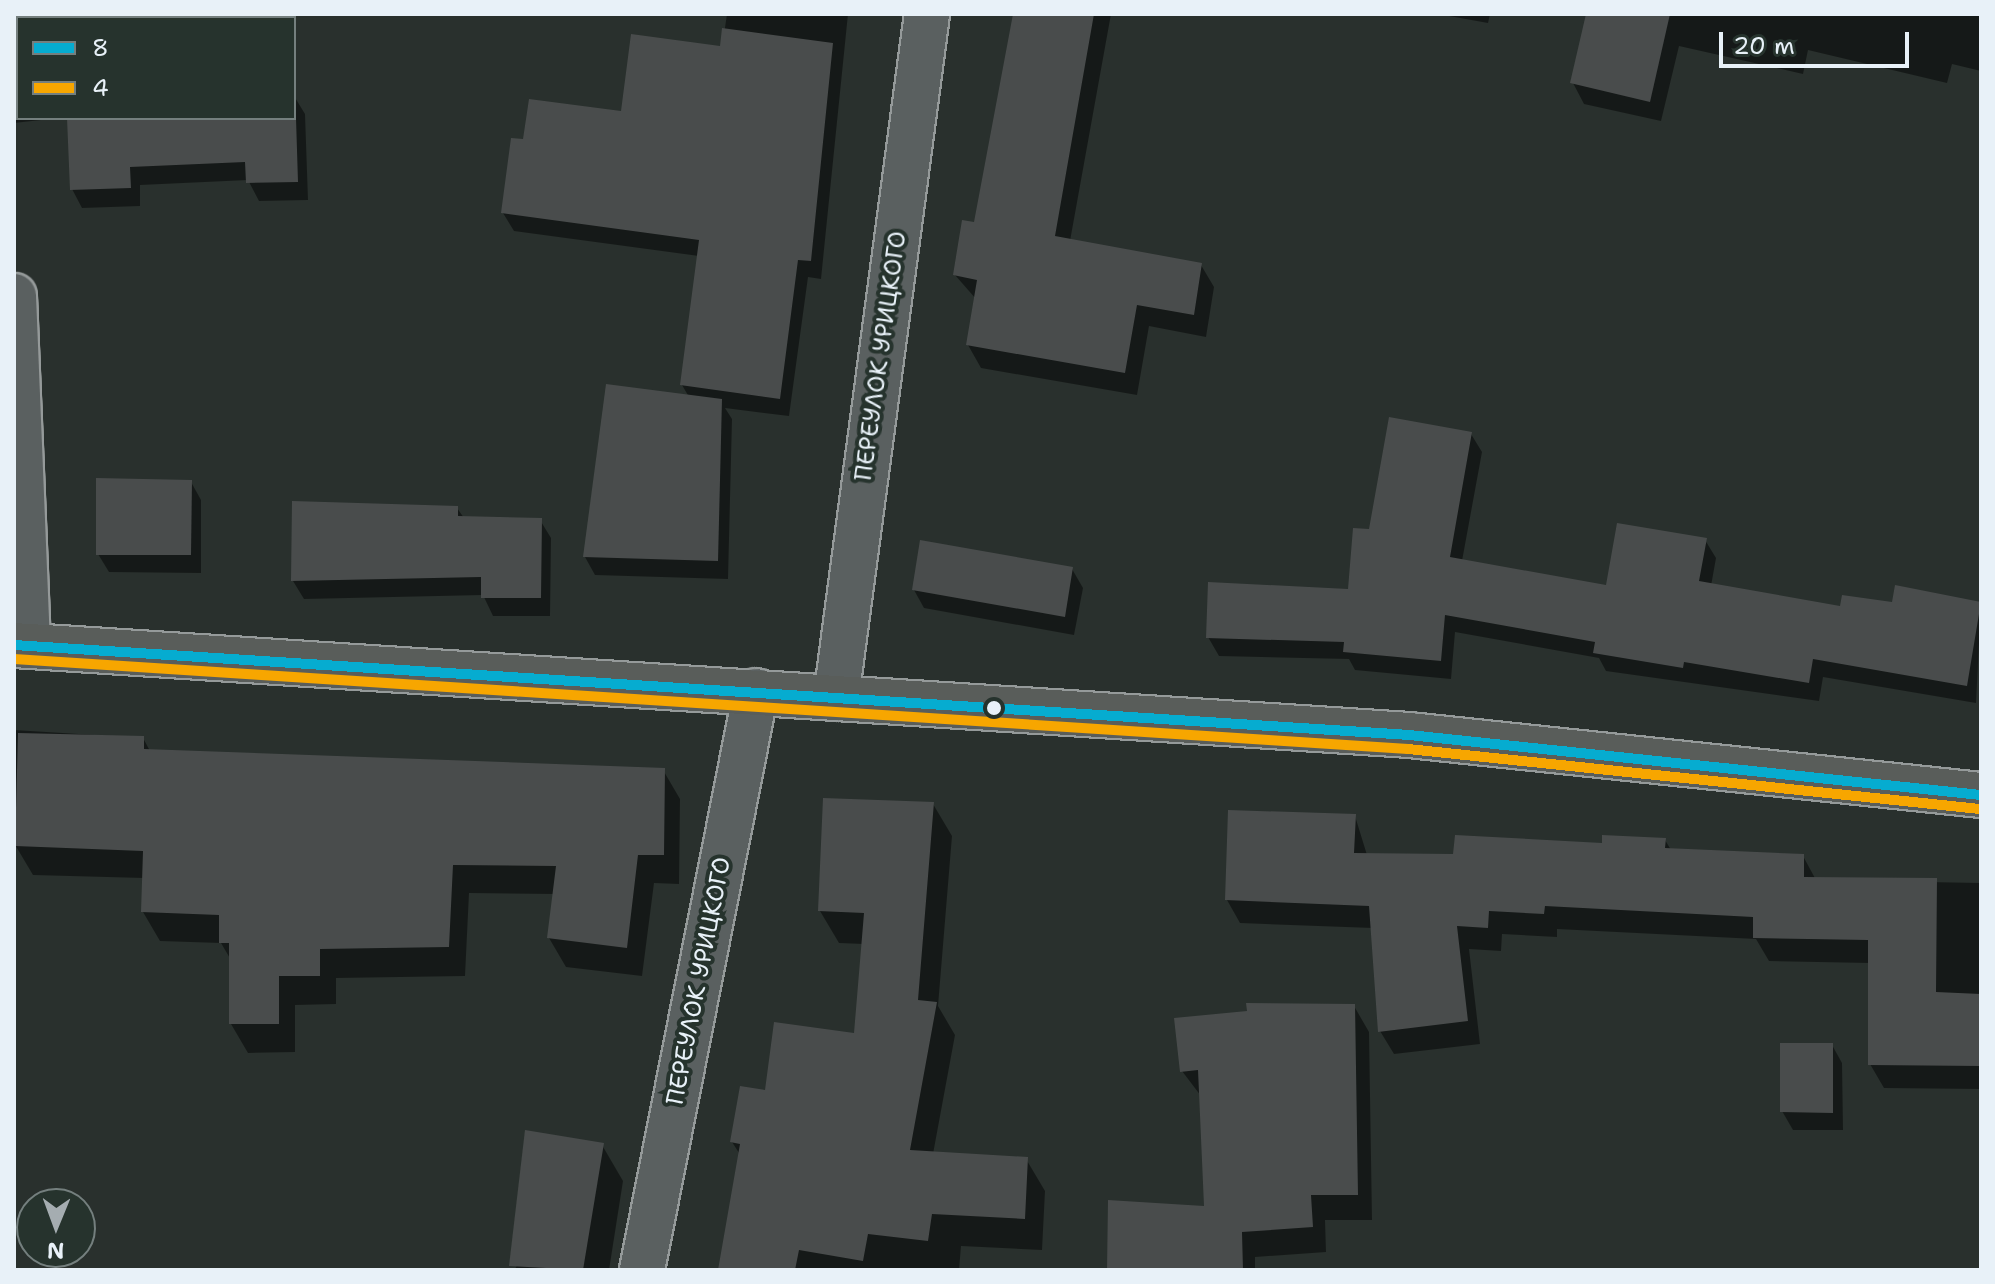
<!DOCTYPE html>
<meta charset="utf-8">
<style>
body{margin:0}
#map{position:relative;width:1995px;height:1284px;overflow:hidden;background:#29302d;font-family:"Shantell Sans",sans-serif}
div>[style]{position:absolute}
.shadow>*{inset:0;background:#0007}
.building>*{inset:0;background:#494c4c}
.roads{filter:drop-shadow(2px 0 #959a9a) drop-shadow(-2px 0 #959a9a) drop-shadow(0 2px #959a9a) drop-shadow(0 -2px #959a9a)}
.street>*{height:44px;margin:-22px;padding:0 22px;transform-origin:22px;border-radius:22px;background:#5a6060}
.primary>*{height:44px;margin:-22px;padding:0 22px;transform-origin:22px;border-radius:22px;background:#595d5a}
.bus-1>*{height:10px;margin:-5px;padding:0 5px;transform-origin:5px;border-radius:5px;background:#06acd0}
.bus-2>*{height:10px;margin:-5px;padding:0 5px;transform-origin:5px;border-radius:5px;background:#f7a600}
.dots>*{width:22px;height:22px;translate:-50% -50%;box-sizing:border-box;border:4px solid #26332d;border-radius:50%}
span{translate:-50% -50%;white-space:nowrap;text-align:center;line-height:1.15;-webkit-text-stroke:8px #26332d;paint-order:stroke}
.street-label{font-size:24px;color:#e8f1f8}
.frame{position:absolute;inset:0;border:16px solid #e8f1f8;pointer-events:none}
.legend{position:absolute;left:16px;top:16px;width:280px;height:104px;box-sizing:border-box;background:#26332d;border:2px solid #747f7e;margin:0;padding:10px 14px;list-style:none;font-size:24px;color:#e8f1f8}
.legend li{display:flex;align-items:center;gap:16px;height:40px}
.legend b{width:40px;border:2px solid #747f7e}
.north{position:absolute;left:16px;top:1188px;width:80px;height:80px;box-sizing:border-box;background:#26332d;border:2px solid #747f7e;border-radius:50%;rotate:181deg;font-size:22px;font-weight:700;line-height:32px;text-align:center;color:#e8f1f8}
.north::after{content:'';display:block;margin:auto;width:28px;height:36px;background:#a5adb1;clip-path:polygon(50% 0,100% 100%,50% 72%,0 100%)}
.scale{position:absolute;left:1719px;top:32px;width:190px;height:36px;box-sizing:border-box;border:4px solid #e8f1f8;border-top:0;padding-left:10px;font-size:24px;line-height:28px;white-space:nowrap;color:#e8f1f8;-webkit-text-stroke:6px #26332d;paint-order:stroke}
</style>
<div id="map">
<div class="shadow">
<i style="clip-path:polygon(14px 14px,183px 14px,183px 18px,18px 18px,18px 118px,59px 118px,14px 123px)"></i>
<i style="clip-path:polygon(727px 14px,848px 14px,821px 279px,808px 277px,789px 416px,725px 408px,732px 419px,728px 579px,595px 575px,585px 557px,689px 397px,682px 385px,699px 256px,514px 231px,503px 213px,524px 142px,623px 113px,722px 48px)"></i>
<i style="clip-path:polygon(1015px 14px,1111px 14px,1070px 241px,1201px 265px,1214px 287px,1206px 337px,1149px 326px,1137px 395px,981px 368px,968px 345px,976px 299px,955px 275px,976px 225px)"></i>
<i style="clip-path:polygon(1438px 14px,1490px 14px,1488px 23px)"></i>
<i style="clip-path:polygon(1589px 14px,1981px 14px,1981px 71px,1952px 64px,1947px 83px,1808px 50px,1803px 74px,1679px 46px,1661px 121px,1584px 104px,1573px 83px)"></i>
<i style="clip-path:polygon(294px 96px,305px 114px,308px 200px,259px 201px,248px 180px,140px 185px,140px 206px,82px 208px,72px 189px,69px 118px,294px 118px)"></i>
<i style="clip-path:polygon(1471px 434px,1482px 452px,1462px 561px,1607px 587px,1705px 540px,1716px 558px,1711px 586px,1842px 608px,1981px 604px,1976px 703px,1823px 677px,1819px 701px,1606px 671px,1599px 658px,1455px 632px,1451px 679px,1355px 670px,1349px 659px,1219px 656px,1208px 637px,1350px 591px,1370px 531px)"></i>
<i style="clip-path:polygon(191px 482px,201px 500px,201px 573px,109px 572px,98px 554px)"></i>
<i style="clip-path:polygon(457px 508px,464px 518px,540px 520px,551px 538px,550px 616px,493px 616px,483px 595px,304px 599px,293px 581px)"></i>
<i style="clip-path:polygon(1072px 569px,1083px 588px,1074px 635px,924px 608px,914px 590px)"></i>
<i style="clip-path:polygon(14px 730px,143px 738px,150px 751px,663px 770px,680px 799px,679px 884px,654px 883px,642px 976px,566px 967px,549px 938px,555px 894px,469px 893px,465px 976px,336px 978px,336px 1004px,295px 1005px,295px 1052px,248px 1053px,231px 1024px,231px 960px,221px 943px,160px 941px,143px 912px,144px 878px,33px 875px,14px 843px)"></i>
<i style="clip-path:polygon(933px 804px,952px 836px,938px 1006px,955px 1035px,933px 1154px,1026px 1159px,1045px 1191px,1042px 1250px,961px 1246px,959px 1270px,725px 1270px,741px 1156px,732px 1142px,767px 1093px,856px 1035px,864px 944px,839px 943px,820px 911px)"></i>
<i style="clip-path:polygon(1355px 816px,1367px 855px,1455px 856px,1665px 840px,1671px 850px,1803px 856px,1816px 880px,1981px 883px,1981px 1089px,1884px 1088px,1870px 1064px,1870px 963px,1769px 961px,1756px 939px,1557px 929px,1557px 937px,1502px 934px,1501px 951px,1469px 949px,1480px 1044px,1394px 1054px,1380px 1031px,1373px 928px,1240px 923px,1227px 900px)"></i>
<i style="clip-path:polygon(1354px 1006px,1369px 1032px,1372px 1220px,1325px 1220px,1326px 1252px,1255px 1257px,1255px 1270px,1109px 1270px,1206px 1208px,1201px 1096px,1182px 1071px)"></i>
<i style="clip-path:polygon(1832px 1045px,1842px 1063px,1843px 1130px,1793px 1130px,1782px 1111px)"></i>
<i style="clip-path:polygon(602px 1145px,623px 1181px,609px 1270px,514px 1270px)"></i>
</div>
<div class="building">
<i style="clip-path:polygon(1013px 14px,1094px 14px,1055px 236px,1202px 263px,1194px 315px,1137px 305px,1125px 373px,966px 345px,977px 280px,953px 275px,962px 220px,974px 222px)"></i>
<i style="clip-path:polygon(1586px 14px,1670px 14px,1650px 102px,1570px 83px)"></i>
<i style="clip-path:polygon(722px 28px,833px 43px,811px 261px,798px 260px,780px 399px,680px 385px,699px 240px,501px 213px,511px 138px,523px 139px,529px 99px,621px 111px,631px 34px,720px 46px)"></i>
<i style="clip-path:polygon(67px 118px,296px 118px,298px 182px,246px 183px,245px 162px,130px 167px,131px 188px,70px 190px)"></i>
<i style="clip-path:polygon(606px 384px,722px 399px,718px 561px,583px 557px)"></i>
<i style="clip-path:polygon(1389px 417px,1472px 432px,1450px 557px,1606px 585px,1617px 523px,1707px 538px,1699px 581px,1840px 606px,1842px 595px,1892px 602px,1895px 585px,1981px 602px,1967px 686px,1813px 659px,1809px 683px,1684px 662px,1683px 668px,1593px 653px,1595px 642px,1445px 615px,1441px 661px,1343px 652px,1344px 642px,1206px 638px,1208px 582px,1348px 589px,1353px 528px,1369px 529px)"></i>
<i style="clip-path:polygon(96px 478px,192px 480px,191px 555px,96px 555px)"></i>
<i style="clip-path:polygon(292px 501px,458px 506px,458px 516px,542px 518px,541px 598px,481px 598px,481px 577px,291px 581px)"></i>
<i style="clip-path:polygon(920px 540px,1073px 567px,1065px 617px,912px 590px)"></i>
<i style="clip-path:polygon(18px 733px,144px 736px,144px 749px,665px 768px,664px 855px,638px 855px,627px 948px,547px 938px,556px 866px,453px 865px,449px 947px,320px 949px,320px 976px,279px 976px,279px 1024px,229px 1024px,229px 943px,219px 943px,219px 915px,141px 912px,143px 851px,15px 846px)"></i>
<i style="clip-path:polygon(823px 798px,934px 802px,918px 1000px,937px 1002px,910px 1150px,1028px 1157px,1025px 1219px,932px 1214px,928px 1241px,868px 1234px,863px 1261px,799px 1250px,795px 1270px,718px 1270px,740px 1144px,730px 1142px,740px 1086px,765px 1090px,774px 1022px,854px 1033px,864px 913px,818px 911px)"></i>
<i style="clip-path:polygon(1228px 810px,1356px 814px,1354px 853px,1453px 854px,1455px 835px,1602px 843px,1602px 835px,1666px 838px,1665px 848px,1804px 854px,1804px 877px,1937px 878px,1936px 992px,1981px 994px,1981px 1066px,1868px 1065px,1868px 940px,1753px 938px,1753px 917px,1545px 906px,1544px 914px,1489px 911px,1488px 928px,1457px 926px,1468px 1021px,1378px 1032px,1369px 906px,1225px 900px)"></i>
<i style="clip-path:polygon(1246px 1003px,1355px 1004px,1358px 1195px,1311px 1195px,1313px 1227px,1242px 1232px,1243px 1270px,1107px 1270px,1108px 1200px,1204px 1206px,1198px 1070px,1180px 1072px,1174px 1018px,1247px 1011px)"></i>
<i style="clip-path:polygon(1780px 1043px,1833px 1043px,1833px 1113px,1780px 1112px)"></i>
<i style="clip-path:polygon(525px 1130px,604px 1143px,583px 1270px,509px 1266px)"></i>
</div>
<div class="roads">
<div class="street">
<i style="left:14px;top:296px;width:350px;rotate:87.7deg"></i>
<i style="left:836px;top:698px;width:690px;rotate:-82.42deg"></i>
<i style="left:642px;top:1270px;width:590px;rotate:-78.86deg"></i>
</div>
<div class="primary">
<i style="left:14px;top:645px;width:1398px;rotate:3.69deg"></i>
<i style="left:1409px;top:735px;width:575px;rotate:5.99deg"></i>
</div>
</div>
<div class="bus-1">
<i style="left:14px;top:645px;width:1398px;rotate:3.69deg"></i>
<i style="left:1409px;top:735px;width:575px;rotate:5.99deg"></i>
</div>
<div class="bus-2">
<i style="left:14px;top:659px;width:1397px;rotate:3.69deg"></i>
<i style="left:1408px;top:749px;width:575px;rotate:5.99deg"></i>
</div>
<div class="dots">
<i style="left:994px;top:708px;background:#e8f1f8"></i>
</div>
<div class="street-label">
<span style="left:881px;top:356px;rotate:-82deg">ПЕРЕУЛОК УРИЦКОГО</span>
<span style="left:699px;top:981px;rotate:-79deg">ПЕРЕУЛОК УРИЦКОГО</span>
</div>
<div class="frame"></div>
<ul class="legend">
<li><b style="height:10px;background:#06acd0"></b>8</li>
<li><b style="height:10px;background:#f7a600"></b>4</li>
</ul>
<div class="north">N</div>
<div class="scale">20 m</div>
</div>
